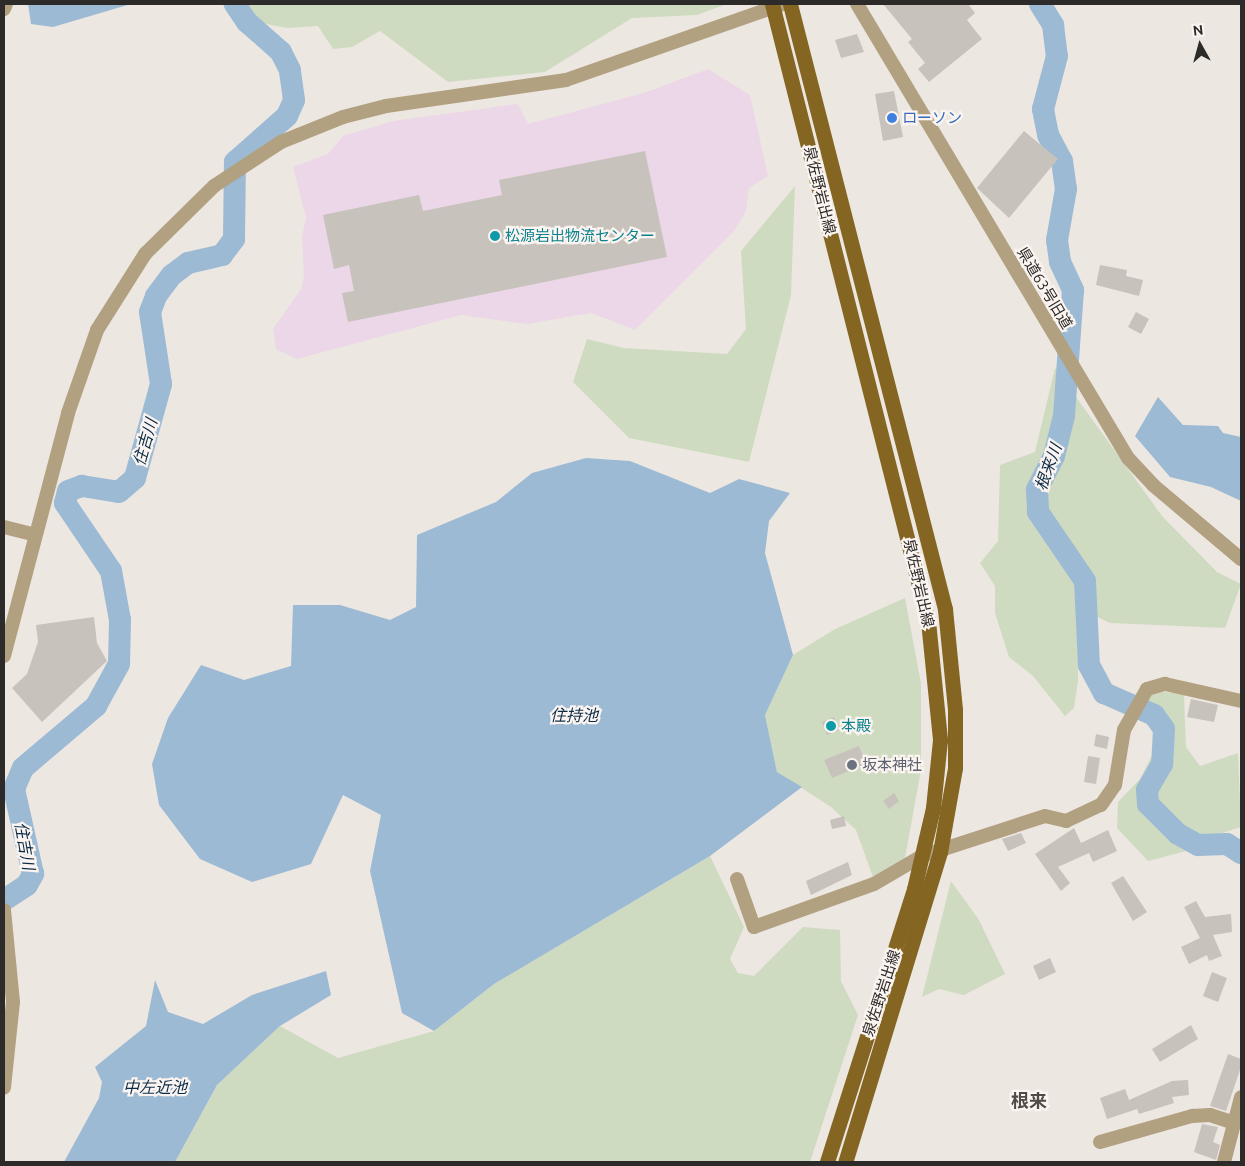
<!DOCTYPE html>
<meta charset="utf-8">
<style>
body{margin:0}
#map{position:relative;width:1245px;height:1166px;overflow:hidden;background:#ede7e2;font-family:Ubuntu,"Noto Sans JP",sans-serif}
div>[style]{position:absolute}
.industrial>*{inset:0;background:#ebd7e7}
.green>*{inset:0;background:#cfdbc1}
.water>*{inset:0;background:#9dbad4}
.river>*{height:22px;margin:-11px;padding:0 11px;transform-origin:11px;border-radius:11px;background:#9dbad4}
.building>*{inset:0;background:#c8c2bd}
.minor>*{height:14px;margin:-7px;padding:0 7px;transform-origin:7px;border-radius:7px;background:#b2a181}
.major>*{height:15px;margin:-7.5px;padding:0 7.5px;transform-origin:7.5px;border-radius:7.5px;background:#846521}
.dots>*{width:14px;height:14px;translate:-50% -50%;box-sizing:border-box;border:2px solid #fbf4f0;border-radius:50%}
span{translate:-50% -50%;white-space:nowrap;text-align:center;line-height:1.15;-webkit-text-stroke:4.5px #fbf4f0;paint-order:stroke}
.shop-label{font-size:15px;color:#366cbe}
.left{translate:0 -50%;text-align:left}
.street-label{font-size:15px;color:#2d2b29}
.culture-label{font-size:15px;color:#0d838f}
.worship-label{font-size:15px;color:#5b616d}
.water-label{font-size:16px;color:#092d47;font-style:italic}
.quarter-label{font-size:18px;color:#514b48;font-weight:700}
.frame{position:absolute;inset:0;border:5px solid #2d2b29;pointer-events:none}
.north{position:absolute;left:1175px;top:20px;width:50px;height:50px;-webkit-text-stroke:4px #fbf4f0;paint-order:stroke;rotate:353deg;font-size:14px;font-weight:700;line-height:20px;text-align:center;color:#2d2b29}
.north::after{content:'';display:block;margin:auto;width:18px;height:22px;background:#2d2b29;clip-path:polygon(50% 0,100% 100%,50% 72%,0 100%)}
</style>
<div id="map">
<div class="industrial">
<i style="clip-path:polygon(708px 69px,750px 95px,768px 176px,749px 188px,746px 211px,734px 231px,635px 330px,591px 313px,527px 324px,461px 315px,297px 359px,276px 349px,273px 329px,302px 288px,304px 275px,302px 237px,306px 217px,293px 167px,328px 154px,343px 136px,393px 121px,518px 104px,528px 124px,647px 92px)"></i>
</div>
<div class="green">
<i style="clip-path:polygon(220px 4px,727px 4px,697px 15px,632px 18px,545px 72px,448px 82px,380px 31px,352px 47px,333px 49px,318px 26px,287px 28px,261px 23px)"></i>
<i style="clip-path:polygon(795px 186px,791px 295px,749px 462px,629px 438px,573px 382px,587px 339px,624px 348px,727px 354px,746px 329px,741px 251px)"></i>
<i style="clip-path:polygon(1055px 368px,1162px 516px,1217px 572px,1241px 584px,1225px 628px,1110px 623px,1078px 608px,1078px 681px,1074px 708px,1065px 716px,1033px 676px,1009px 657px,995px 613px,995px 586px,980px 563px,998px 541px,1000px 465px,1035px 452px)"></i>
<i style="clip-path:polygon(905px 598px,921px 683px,921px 770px,905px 858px,873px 877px,856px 830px,831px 807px,777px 772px,765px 715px,793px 655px,835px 629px)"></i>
<i style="clip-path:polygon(1154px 691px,1184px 694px,1186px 747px,1200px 766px,1238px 753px,1241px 827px,1212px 836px,1190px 850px,1148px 861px,1117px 828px,1118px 802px,1140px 779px,1157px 745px,1146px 700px)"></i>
<i style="clip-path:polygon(710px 856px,744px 927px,730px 959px,738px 973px,754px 976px,803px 927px,840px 930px,841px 981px,858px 1015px,810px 1162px,175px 1162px,217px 1085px,280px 1026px,338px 1058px,434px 1031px,494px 984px)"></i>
<i style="clip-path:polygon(951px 881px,979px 920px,1005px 974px,964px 995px,939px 989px,922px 997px)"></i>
</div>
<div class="water">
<i style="clip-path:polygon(28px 4px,131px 4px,53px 27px,31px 24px)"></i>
<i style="clip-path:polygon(1158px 397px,1183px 425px,1218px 426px,1223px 433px,1241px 437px,1241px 501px,1211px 487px,1170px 477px,1135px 436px)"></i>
<i style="clip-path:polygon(586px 458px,630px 461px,710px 493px,739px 479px,790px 493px,769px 521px,765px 553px,793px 655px,765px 715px,777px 772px,802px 787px,710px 856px,494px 984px,434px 1031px,402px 1013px,370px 871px,381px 815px,343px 795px,311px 864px,252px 882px,200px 859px,159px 805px,152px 764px,168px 718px,201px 665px,244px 680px,291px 666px,293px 605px,340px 605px,390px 620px,416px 607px,417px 535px,496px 502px,532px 473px)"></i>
<i style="clip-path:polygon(326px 971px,331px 995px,280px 1026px,217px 1085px,175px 1162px,64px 1162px,99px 1098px,102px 1082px,95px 1067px,146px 1026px,155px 980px,168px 1012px,203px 1024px,252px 995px)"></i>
</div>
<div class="river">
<i style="left:1040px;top:4px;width:25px;rotate:58deg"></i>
<i style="left:1053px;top:25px;width:31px;rotate:83deg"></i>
<i style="left:1057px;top:56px;width:55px;rotate:104.8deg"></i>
<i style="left:1043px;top:109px;width:26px;rotate:79deg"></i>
<i style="left:1048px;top:135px;width:30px;rotate:62deg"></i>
<i style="left:1062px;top:161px;width:28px;rotate:82deg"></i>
<i style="left:1066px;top:189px;width:52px;rotate:100deg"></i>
<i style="left:1057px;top:240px;width:22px;rotate:82deg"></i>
<i style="left:1060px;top:262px;width:31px;rotate:65deg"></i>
<i style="left:1073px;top:290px;width:126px;rotate:94.1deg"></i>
<i style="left:1064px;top:416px;width:41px;rotate:104deg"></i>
<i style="left:1054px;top:456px;width:38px;rotate:117deg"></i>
<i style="left:1037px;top:490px;width:22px;rotate:87deg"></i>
<i style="left:1038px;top:512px;width:83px;rotate:55.7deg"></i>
<i style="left:1085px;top:581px;width:84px;rotate:87.3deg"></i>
<i style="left:1089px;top:665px;width:32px;rotate:62deg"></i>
<i style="left:1104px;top:693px;width:55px;rotate:23.7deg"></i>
<i style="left:1154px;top:715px;width:17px;rotate:54deg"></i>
<i style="left:1164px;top:729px;width:35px;rotate:93deg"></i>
<i style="left:1162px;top:764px;width:30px;rotate:120deg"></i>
<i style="left:1147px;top:790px;width:14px;rotate:86deg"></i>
<i style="left:1148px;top:804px;width:42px;rotate:45deg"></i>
<i style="left:1178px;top:834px;width:23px;rotate:29deg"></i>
<i style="left:1198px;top:845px;width:29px;rotate:-2deg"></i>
<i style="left:1227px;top:844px;width:17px;rotate:33deg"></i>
<i style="left:4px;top:900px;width:27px;rotate:-33deg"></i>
<i style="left:27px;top:885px;width:13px;rotate:-61deg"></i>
<i style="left:33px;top:874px;width:87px;rotate:-102.6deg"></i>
<i style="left:14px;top:789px;width:23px;rotate:-67deg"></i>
<i style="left:23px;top:768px;width:96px;rotate:-40.3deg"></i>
<i style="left:96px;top:706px;width:48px;rotate:-61.3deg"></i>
<i style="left:119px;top:664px;width:44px;rotate:-88.7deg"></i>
<i style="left:120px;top:620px;width:50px;rotate:-100.4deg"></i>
<i style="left:111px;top:571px;width:82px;rotate:-124.1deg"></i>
<i style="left:65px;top:503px;width:12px;rotate:-76deg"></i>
<i style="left:68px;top:491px;width:15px;rotate:-20deg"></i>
<i style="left:82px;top:486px;width:37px;rotate:9deg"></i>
<i style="left:119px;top:492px;width:21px;rotate:-41deg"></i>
<i style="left:135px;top:478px;width:98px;rotate:-74.5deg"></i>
<i style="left:161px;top:384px;width:73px;rotate:-98.7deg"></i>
<i style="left:150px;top:312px;width:17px;rotate:-69deg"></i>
<i style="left:156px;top:296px;width:26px;rotate:-53deg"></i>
<i style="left:172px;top:275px;width:20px;rotate:-37deg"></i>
<i style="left:188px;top:263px;width:35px;rotate:-13deg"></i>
<i style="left:222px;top:255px;width:20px;rotate:-53deg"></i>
<i style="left:234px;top:239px;width:77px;rotate:-89.3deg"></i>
<i style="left:235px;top:162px;width:69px;rotate:-41.5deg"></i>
<i style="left:287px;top:116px;width:17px;rotate:-66deg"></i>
<i style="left:294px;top:100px;width:30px;rotate:-98deg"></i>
<i style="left:290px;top:70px;width:20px;rotate:-117deg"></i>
<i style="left:281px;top:52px;width:45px;rotate:-138.6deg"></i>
<i style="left:247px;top:22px;width:22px;rotate:-124deg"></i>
</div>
<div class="building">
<i style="clip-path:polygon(883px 4px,968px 4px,975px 13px,967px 20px,982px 39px,929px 82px,918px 69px,925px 63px,908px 42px,912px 39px)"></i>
<i style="clip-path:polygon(857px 34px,864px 52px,841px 58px,835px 40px)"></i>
<i style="clip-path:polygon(894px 91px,903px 137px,883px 141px,875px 94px)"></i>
<i style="clip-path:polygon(1024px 131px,1058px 159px,1009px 218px,977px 188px)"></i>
<i style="clip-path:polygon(645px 151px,667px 257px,348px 322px,342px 293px,354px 291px,349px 265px,334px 269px,323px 215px,419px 195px,423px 211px,502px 195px,499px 180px)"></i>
<i style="clip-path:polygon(1100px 265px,1127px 270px,1126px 276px,1143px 280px,1139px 296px,1096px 285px)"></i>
<i style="clip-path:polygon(1136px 312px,1149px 319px,1141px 334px,1128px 327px)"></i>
<i style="clip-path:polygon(94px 617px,97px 643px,107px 661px,42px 722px,12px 688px,27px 674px,38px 642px,36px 625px)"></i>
<i style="clip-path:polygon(1191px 699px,1218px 705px,1214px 722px,1187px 717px)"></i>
<i style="clip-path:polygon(834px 717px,839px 730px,827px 735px,822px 722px)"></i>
<i style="clip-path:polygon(1096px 734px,1109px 737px,1107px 749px,1094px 746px)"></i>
<i style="clip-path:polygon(859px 746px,866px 764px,832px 778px,824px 760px)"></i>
<i style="clip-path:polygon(1088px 756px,1100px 758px,1096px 784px,1084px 782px)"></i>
<i style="clip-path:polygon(894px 793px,899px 801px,889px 809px,883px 801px)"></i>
<i style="clip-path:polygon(844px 816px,846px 826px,832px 829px,830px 820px)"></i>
<i style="clip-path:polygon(1074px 828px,1081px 843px,1108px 830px,1117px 851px,1093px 862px,1089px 853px,1058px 867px,1070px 883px,1061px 891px,1035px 854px)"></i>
<i style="clip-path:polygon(1021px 833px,1026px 843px,1008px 851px,1002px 839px)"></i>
<i style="clip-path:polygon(848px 862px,852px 875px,811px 895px,806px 881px)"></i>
<i style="clip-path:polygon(1123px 876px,1147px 912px,1133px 921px,1111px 883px)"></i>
<i style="clip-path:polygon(1196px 901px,1205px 917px,1231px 914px,1232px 932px,1213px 935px,1222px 956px,1209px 961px,1207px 955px,1189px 964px,1181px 947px,1200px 938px,1184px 907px)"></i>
<i style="clip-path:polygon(1050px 958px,1056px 972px,1039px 980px,1033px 966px)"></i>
<i style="clip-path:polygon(1212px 972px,1227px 978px,1218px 1002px,1203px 996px)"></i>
<i style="clip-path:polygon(1191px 1025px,1198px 1039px,1160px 1062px,1152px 1049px)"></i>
<i style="clip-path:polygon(1228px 1054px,1241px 1059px,1241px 1067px,1226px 1111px,1210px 1106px)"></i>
<i style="clip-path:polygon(1188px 1080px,1189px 1095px,1172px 1097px,1174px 1103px,1139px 1114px,1137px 1109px,1107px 1119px,1100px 1098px,1125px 1089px,1129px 1100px,1172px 1081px)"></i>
<i style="clip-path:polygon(1202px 1124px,1218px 1127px,1213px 1142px,1220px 1145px,1216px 1160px,1194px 1152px)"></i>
</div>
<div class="minor">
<i style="left:857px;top:4px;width:529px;rotate:59.17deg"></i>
<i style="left:1128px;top:458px;width:37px;rotate:47deg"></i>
<i style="left:1153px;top:485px;width:115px;rotate:40.1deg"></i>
<i style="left:4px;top:9px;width:5px;rotate:-68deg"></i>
<i style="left:4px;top:527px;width:32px;rotate:14deg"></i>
<i style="left:4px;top:656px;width:251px;rotate:-75.2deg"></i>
<i style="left:68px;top:413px;width:88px;rotate:-70.7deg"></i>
<i style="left:97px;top:330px;width:90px;rotate:-57.7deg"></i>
<i style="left:145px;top:254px;width:97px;rotate:-44.6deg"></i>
<i style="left:214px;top:186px;width:80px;rotate:-33.3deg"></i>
<i style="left:281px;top:142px;width:67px;rotate:-22deg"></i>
<i style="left:343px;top:117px;width:44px;rotate:-14.3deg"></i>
<i style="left:386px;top:106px;width:182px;rotate:-8.2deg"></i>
<i style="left:566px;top:80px;width:230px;rotate:-19.3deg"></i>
<i style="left:737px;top:879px;width:51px;rotate:70.5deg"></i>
<i style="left:754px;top:927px;width:127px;rotate:-19.7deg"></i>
<i style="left:874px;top:884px;width:56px;rotate:-30.3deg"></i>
<i style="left:922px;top:856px;width:129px;rotate:-18deg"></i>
<i style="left:1045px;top:816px;width:22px;rotate:13deg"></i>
<i style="left:1066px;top:821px;width:38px;rotate:-25deg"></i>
<i style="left:1101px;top:805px;width:24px;rotate:-55deg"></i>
<i style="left:1115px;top:785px;width:56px;rotate:-80.7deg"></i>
<i style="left:1124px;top:730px;width:47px;rotate:-60.7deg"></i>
<i style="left:1147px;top:689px;width:19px;rotate:-16deg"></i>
<i style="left:1165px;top:684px;width:78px;rotate:12.6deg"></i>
<i style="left:4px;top:910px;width:92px;rotate:84.4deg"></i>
<i style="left:13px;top:1002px;width:86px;rotate:96deg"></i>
<i style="left:1100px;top:1142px;width:96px;rotate:-15.8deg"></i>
<i style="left:1192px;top:1116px;width:18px;rotate:-3deg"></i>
<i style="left:1210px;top:1115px;width:25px;rotate:18deg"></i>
<i style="left:1224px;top:1162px;width:67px;rotate:-75.3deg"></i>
</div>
<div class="major">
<i style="left:772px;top:4px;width:636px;rotate:75.81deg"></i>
<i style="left:928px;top:621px;width:120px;rotate:84.2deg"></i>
<i style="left:940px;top:740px;width:68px;rotate:95.9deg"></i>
<i style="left:933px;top:808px;width:83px;rotate:103.2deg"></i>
<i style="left:914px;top:889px;width:287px;rotate:107.7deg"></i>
<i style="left:790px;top:4px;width:625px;rotate:75.63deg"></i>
<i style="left:945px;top:609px;width:101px;rotate:84.3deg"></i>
<i style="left:955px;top:710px;width:58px;rotate:90deg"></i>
<i style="left:955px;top:768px;width:85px;rotate:100.1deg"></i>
<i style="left:940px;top:852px;width:324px;rotate:107deg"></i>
</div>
<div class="dots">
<i style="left:892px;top:118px;background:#3f7fe0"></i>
<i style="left:495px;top:236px;background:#0f9aa8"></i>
<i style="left:831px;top:726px;background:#0f9aa8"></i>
<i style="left:852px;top:765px;background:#6b7280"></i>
</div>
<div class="shop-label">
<span class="left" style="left:902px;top:118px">ローソン</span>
</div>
<div class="street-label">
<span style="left:820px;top:190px;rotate:76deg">泉佐野岩出線</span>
<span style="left:1045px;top:288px;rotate:59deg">県道63号旧道</span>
<span style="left:919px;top:583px;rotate:77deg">泉佐野岩出線</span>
<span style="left:881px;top:993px;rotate:-72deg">泉佐野岩出線</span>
</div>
<div class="culture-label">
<span class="left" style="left:505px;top:236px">松源岩出物流センター</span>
<span class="left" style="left:841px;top:726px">本殿</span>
</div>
<div class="worship-label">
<span class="left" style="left:862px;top:765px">坂本神社</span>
</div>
<div class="water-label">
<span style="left:145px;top:442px;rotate:-74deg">住吉川</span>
<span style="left:1048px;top:467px;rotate:-70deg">根来川</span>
<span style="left:574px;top:715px">住持池</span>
<span style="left:25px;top:846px;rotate:80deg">住吉川</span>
<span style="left:155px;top:1087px">中左近池</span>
</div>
<div class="quarter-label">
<span style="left:1029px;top:1100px">根来</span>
</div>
<div class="frame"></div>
<div class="north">N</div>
</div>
